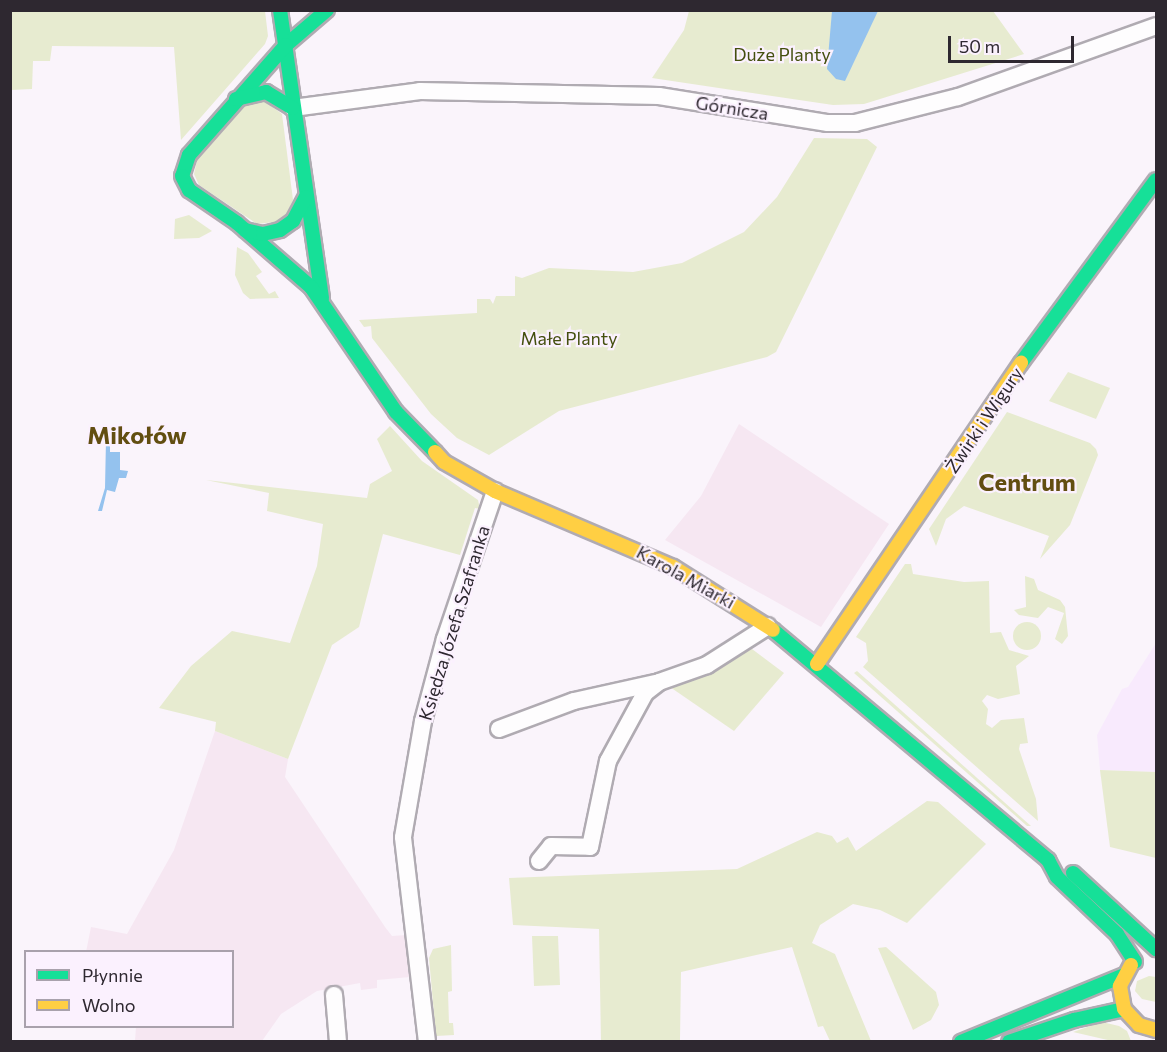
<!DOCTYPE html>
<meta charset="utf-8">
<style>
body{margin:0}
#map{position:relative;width:1167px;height:1052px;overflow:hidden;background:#faf4fb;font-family:Commissioner,sans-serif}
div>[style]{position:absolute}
.commercial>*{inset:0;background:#f6e7f2}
.built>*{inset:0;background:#f8eafd}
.green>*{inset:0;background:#e7ebd0}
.round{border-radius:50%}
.water>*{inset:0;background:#94c2ee}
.roads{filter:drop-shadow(2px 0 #b0abb2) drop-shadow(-2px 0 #b0abb2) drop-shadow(0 2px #b0abb2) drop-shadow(0 -2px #b0abb2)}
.street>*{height:16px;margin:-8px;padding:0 8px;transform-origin:8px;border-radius:8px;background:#fefdfe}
.fast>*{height:14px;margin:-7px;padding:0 7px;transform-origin:7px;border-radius:7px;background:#16e098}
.slow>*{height:14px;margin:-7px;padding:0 7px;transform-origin:7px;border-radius:7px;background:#ffcf43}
span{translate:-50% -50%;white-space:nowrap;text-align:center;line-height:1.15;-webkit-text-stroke:4.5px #fbf1fe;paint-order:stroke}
.park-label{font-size:18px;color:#444f0e}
.street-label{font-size:18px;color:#2e2830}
.district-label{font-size:24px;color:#624e11;font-weight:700}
.frame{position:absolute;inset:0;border:12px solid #2e2830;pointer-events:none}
.legend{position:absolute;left:24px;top:950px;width:210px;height:78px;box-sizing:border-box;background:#fbf1fe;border:2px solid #a9a1ac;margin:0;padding:8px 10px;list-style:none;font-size:18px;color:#2e2830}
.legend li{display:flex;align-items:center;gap:12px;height:30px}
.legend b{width:30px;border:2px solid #a9a1ac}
.scale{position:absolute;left:948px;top:36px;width:126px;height:27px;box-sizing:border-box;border:3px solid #2e2830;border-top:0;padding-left:8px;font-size:18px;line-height:21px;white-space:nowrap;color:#2e2830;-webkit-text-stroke:4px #fbf1fe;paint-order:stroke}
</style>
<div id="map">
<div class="commercial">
<i style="clip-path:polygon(739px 424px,889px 524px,821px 627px,665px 540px,701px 496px)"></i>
<i style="clip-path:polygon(215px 731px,288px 759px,285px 777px,385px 927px,392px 936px,406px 935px,410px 977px,377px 980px,377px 988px,361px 990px,360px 983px,317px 991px,281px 1014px,262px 1041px,135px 1041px,136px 1027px,232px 1026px,232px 952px,86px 952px,91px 927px,127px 934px,174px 850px)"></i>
</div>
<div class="built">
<i style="clip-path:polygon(1156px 643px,1156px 772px,1100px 770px,1097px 735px,1122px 689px,1128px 687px)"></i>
</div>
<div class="green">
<i style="clip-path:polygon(10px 11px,265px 11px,268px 36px,265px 44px,181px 140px,174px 47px,52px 46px,50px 61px,33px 61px,32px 89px,11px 90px)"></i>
<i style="clip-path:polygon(689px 11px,993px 11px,1024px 54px,864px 104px,833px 105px,652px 78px,684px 30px)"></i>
<i style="clip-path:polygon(259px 97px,282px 114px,293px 200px,283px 221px,257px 224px,199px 185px,194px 174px,198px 156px,230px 116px)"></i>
<i style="clip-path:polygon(814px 138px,867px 139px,877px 147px,776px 352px,767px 357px,559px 411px,489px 455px,457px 438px,431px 414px,372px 338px,371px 326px,364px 327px,359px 320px,477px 313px,477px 299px,490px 299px,493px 304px,496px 296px,515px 296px,515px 276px,522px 278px,549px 268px,633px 272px,682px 263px,744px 232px,777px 197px)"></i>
<i style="clip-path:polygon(189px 215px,212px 231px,199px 238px,174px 239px,175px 219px)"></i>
<i style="clip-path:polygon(237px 247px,248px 253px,262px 272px,256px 276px,269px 294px,275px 291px,279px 298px,250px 299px,243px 293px,235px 275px)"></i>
<i style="clip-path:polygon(1068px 372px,1110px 388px,1096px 419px,1049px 401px)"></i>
<i style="clip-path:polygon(1007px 412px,1090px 443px,1096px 449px,1098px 455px,1070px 525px,1040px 559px,1049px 536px,964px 506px,946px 519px,936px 546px,929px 529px)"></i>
<i style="clip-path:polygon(390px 426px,422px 461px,478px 500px,480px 509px,475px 508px,460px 555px,383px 534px,359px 627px,332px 645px,288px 759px,215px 731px,216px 722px,159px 708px,191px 666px,232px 631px,290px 643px,317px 566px,323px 524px,267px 511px,269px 493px,206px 480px,367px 498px,370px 484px,392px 471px,377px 439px)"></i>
<i style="clip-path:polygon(905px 564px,911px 564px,913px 574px,964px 582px,989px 581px,990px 633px,1001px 632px,1009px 650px,1029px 656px,1016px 666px,1020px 694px,998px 699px,987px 695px,982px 701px,988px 709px,986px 724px,992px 728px,1001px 720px,1024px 718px,1028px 743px,1020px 744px,1019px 749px,1036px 799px,1038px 821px,863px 667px,868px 661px,866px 643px,856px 637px)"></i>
<i style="clip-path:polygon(1025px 576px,1034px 579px,1038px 590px,1060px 600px,1065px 607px,1068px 636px,1062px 644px,1055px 639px,1064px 613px,1048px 607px,1038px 618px,1019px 615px,1014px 610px,1026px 607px)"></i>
<i class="round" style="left:1013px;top:622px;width:28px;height:28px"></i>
<i style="clip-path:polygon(752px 649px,784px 673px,734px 731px,670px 687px)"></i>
<i style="clip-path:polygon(857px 671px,1031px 826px,1027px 826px,854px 673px)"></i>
<i style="clip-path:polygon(1100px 770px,1156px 772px,1156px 858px,1110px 847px)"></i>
<i style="clip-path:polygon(927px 801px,938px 802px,986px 844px,907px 923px,880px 910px,853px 904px,820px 925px,812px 943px,835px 954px,871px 1041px,830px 1041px,823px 1026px,818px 1027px,792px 947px,681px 972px,680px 1040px,601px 1041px,599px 929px,513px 925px,509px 878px,737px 869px,817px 832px,832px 836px,837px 843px,848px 837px,856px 851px)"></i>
<i style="clip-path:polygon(532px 936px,558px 936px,560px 985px,534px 986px)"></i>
<i style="clip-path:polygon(451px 945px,452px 991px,448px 992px,449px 1023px,453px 1023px,454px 1035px,436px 1036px,429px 958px,433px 949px)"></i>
<i style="clip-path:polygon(886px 947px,936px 992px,939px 1005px,931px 1020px,913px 1030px,878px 948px)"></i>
<i style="clip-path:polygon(1149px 976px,1156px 977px,1156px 1002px,1142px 999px,1135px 991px,1137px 981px)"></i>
<i style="clip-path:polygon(1102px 1022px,1119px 1026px,1127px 1031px,1131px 1041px,1112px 1041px,1073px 1032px)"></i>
</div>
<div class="water">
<i style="clip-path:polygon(832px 11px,878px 11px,845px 81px,836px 79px,827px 69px)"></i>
<i style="clip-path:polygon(106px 439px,110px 439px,110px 452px,120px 452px,120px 470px,128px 471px,126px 478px,119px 478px,115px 492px,107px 490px,102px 511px,98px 511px,105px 488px)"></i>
</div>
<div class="roads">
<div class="street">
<i style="left:293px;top:108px;width:128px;rotate:-7.6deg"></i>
<i style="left:420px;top:91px;width:239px;rotate:1.2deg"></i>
<i style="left:659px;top:96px;width:171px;rotate:9.1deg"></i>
<i style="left:828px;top:123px;width:27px"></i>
<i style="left:855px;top:123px;width:106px;rotate:-14.2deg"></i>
<i style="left:958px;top:97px;width:210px;rotate:-19.7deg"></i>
<i style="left:499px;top:729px;width:80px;rotate:-20.5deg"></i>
<i style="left:574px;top:701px;width:83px;rotate:-12.5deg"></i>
<i style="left:539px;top:861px;width:19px;rotate:-51deg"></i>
<i style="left:551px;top:846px;width:39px;rotate:1deg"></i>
<i style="left:590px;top:847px;width:88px;rotate:-78.2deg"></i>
<i style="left:608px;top:761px;width:77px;rotate:-61.4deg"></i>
<i style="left:645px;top:693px;width:18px;rotate:-38deg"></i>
<i style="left:659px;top:682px;width:51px;rotate:-19.5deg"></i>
<i style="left:707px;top:665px;width:72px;rotate:-32.6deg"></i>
<i style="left:334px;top:995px;width:47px;rotate:85.1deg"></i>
<i style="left:427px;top:1042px;width:206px;rotate:-96.7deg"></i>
<i style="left:403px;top:837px;width:118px;rotate:-80.2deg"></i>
<i style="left:423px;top:721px;width:85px;rotate:-75deg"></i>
<i style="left:445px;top:639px;width:156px;rotate:-71.3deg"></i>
</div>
<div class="fast">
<i style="left:280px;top:10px;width:291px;rotate:81.7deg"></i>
<i style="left:327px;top:10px;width:54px;rotate:139.5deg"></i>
<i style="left:286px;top:45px;width:147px;rotate:131.4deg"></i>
<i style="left:189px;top:155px;width:22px;rotate:108deg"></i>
<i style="left:182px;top:176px;width:16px;rotate:63deg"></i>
<i style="left:189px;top:190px;width:58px;rotate:34.5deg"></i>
<i style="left:237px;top:223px;width:98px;rotate:40.9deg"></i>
<i style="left:311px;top:287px;width:151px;rotate:55.8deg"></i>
<i style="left:396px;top:412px;width:56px;rotate:45.7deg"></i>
<i style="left:236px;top:99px;width:31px;rotate:-13deg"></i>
<i style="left:266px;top:92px;width:31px;rotate:31deg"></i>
<i style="left:245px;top:230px;width:18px;rotate:13deg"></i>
<i style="left:263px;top:234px;width:17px;rotate:-13deg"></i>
<i style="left:280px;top:230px;width:16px;rotate:-35deg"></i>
<i style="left:293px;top:221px;width:27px;rotate:-62deg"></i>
<i style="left:1021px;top:363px;width:227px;rotate:-53.6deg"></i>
<i style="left:773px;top:630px;width:359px;rotate:39.9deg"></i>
<i style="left:1048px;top:860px;width:19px;rotate:62deg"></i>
<i style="left:1057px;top:877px;width:83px;rotate:43.5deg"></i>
<i style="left:1117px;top:934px;width:33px;rotate:57deg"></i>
<i style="left:1073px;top:873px;width:113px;rotate:42.5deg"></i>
<i style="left:961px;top:1042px;width:176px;rotate:-22.3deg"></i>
<i style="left:1009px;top:1042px;width:69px;rotate:-18.7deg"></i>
<i style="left:1074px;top:1020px;width:51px;rotate:-12.4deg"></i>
</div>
<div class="slow">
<i style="left:435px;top:452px;width:13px;rotate:48deg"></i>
<i style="left:444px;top:462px;width:59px;rotate:29.6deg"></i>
<i style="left:495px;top:491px;width:194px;rotate:23.1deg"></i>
<i style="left:673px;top:567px;width:118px;rotate:32.2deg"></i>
<i style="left:817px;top:664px;width:364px;rotate:-55.9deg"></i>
<i style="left:1131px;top:965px;width:24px;rotate:118deg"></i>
<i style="left:1120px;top:986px;width:23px;rotate:80deg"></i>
<i style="left:1124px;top:1009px;width:22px;rotate:47deg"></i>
<i style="left:1139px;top:1025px;width:18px;rotate:16deg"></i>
</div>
</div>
<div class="park-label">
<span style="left:782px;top:54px">Duże Planty</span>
<span style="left:569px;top:338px">Małe Planty</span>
</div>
<div class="street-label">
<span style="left:732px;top:108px;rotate:9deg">Górnicza</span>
<span style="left:984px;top:420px;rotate:-56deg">Żwirki i Wigury</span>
<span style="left:686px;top:577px;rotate:29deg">Karola Miarki</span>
<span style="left:454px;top:623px;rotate:-73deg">Księdza Józefa Szafranka</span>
</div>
<div class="district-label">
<span style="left:137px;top:435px">Mikołów</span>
<span style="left:1027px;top:482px">Centrum</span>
</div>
<div class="frame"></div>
<ul class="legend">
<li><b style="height:8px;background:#16e098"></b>Płynnie</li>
<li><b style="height:8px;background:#ffcf43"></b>Wolno</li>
</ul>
<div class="scale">50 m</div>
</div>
